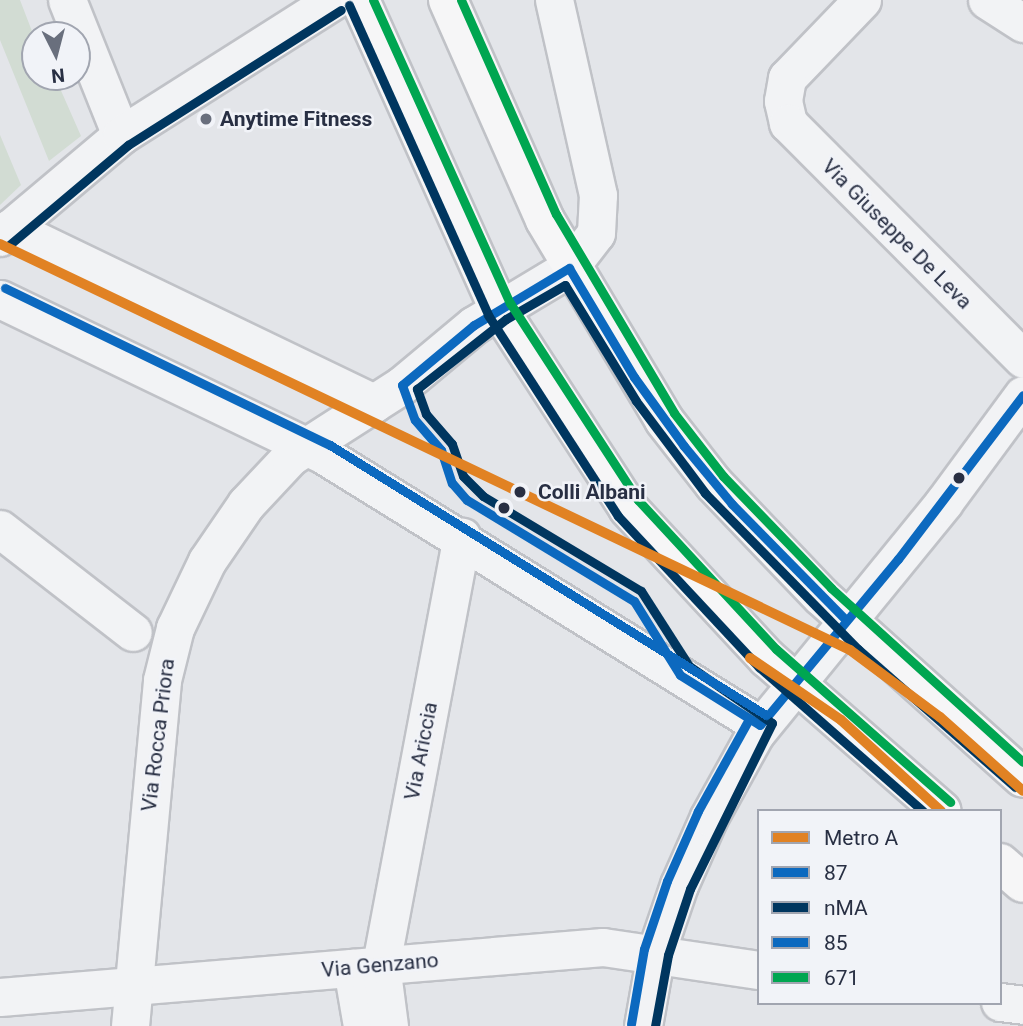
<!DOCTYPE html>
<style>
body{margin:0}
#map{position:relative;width:1023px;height:1026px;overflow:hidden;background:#e3e5e9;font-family:Roboto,sans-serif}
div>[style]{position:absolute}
.green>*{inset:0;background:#d2dcd3}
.roads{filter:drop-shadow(2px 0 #c0c2c7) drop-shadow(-2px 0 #c0c2c7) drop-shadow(0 2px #c0c2c7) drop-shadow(0 -2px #c0c2c7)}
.minor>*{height:37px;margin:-18.5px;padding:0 18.5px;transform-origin:18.5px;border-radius:18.5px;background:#f2f3f5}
.major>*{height:38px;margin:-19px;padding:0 19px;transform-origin:19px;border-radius:19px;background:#f6f6f7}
.bus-1>*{height:9px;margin:-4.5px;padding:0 4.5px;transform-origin:4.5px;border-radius:4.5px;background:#0c69bf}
.bus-2>*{height:9px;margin:-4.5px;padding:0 4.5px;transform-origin:4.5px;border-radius:4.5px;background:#00365f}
.bus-3>*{height:9px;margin:-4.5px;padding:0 4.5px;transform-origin:4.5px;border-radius:4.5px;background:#0c69bf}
.bus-4>*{height:9px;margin:-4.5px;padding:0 4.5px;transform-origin:4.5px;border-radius:4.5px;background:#00a651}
.metro-1>*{height:10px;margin:-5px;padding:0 5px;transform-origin:5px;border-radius:5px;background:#e18223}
.dots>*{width:19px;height:19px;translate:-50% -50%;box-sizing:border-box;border:4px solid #f1f3f8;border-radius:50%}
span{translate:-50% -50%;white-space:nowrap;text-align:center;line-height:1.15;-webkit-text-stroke:5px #f1f3f8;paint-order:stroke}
.poi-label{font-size:21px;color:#282f43;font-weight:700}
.left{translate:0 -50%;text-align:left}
.street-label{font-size:21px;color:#282f43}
.stop-label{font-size:21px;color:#282f43;font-weight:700}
.legend{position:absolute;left:757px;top:809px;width:245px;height:196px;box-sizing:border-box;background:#f1f3f8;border:2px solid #a1a5b0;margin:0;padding:9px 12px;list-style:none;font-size:21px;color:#282f43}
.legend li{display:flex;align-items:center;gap:14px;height:35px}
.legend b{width:35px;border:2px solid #a1a5b0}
.north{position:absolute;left:21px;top:21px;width:70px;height:70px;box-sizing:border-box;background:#f1f3f8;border:2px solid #a1a5b0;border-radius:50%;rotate:174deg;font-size:19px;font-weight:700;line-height:28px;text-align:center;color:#282f43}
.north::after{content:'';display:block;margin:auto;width:24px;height:32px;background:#696f7d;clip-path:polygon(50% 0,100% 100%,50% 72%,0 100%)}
</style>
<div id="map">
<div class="green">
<i style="clip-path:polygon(0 0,20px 0,35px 39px,35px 77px,55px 77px,81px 136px,49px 161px,0 40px)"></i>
<i style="clip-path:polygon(0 135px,21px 185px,0 205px)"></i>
</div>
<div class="roads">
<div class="minor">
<i style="left:67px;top:0;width:145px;rotate:68.2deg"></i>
<i style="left:862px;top:0;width:108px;rotate:133.9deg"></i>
<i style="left:787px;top:78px;width:23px;rotate:100deg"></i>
<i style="left:783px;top:101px;width:23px;rotate:77deg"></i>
<i style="left:788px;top:123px;width:333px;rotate:45.1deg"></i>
<i style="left:987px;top:0;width:43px;rotate:32.6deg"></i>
<i style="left:10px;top:228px;width:404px;rotate:25.7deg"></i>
<i style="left:0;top:237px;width:158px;rotate:-40.1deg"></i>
<i style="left:121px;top:135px;width:252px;rotate:-32.4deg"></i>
<i style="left:0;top:299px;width:360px;rotate:25.7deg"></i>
<i style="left:324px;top:455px;width:513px;rotate:31.77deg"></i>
<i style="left:0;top:529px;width:168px;rotate:37.8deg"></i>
<i style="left:352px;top:968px;width:59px;rotate:80.2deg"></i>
<i style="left:0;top:997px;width:605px;rotate:-4.74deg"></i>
<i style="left:603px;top:947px;width:158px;rotate:8.4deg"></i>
<i style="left:1000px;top:1002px;width:23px;rotate:7deg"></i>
<i style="left:130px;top:1026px;width:347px;rotate:-84.7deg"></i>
<i style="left:162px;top:680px;width:54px;rotate:-76deg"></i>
<i style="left:175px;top:628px;width:74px;rotate:-64.5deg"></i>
<i style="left:207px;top:561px;width:69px;rotate:-55.6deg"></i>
<i style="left:246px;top:504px;width:64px;rotate:-46.9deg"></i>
<i style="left:290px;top:457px;width:133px;rotate:-32.7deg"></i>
<i style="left:402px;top:385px;width:94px;rotate:-39.8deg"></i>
<i style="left:474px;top:325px;width:111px;rotate:-31deg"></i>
<i style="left:569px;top:268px;width:44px;rotate:-52.4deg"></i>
<i style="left:596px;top:233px;width:38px;rotate:-87deg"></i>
<i style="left:598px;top:195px;width:200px;rotate:-102.7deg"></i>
<i style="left:389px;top:1026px;width:63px;rotate:-97.4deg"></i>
<i style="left:381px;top:964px;width:435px;rotate:-79.3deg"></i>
<i style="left:643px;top:1026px;width:75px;rotate:-80deg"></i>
<i style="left:656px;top:952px;width:71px;rotate:-71.1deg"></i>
<i style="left:679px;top:885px;width:74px;rotate:-66.2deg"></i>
<i style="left:709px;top:817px;width:95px;rotate:-61deg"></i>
<i style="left:755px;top:734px;width:299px;rotate:-50.8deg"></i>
<i style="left:944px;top:502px;width:133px;rotate:-53.6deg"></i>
</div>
<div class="major">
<i style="left:360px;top:0;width:339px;rotate:65.8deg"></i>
<i style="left:499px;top:309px;width:237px;rotate:57deg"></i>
<i style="left:628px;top:508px;width:205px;rotate:47.2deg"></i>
<i style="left:767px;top:658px;width:232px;rotate:41.2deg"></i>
<i style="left:448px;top:0;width:240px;rotate:66.2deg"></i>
<i style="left:545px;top:220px;width:233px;rotate:59.2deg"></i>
<i style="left:664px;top:420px;width:81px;rotate:52deg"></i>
<i style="left:714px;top:484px;width:156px;rotate:46.3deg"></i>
<i style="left:822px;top:597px;width:270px;rotate:42deg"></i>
<i style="left:1000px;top:863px;width:30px;rotate:41deg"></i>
</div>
</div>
<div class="bus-1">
<i style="left:569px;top:268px;width:127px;rotate:59.2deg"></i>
<i style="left:634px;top:377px;width:85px;rotate:54.1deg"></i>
<i style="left:684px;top:446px;width:75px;rotate:50.4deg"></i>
<i style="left:732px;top:504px;width:161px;rotate:45.5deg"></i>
<i style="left:402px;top:385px;width:37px;rotate:70deg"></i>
<i style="left:415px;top:420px;width:40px;rotate:49deg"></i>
<i style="left:441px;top:450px;width:35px;rotate:72deg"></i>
<i style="left:452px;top:483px;width:23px;rotate:49deg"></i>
<i style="left:467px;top:500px;width:195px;rotate:31.2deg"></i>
<i style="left:634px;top:601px;width:87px;rotate:58.1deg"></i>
<i style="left:680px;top:675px;width:94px;rotate:32deg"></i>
<i style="left:402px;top:385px;width:94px;rotate:-39.8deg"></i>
<i style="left:474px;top:325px;width:111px;rotate:-31deg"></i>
<i style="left:760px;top:725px;width:216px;rotate:-50.3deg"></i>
<i style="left:898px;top:559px;width:206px;rotate:-52.7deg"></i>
</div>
<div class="bus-2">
<i style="left:349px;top:5px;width:340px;rotate:65.8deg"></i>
<i style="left:488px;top:315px;width:239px;rotate:57.1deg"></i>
<i style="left:618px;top:516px;width:207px;rotate:47deg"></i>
<i style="left:759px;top:667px;width:218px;rotate:41.3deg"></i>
<i style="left:8px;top:246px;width:157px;rotate:-40.1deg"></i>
<i style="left:128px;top:145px;width:252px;rotate:-32.4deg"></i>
<i style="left:655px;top:1026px;width:72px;rotate:-79.6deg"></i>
<i style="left:668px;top:955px;width:70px;rotate:-71.6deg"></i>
<i style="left:690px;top:889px;width:185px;rotate:-63.7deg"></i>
<i style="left:772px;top:723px;width:101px;rotate:-145.5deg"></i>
<i style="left:689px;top:666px;width:89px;rotate:-122.6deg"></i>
<i style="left:641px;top:591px;width:184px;rotate:-149deg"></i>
<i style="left:483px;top:496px;width:28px;rotate:-135deg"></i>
<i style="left:463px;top:476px;width:34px;rotate:-109deg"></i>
<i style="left:452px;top:444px;width:40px;rotate:-131deg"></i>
<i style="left:426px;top:414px;width:27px;rotate:-110deg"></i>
<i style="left:417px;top:389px;width:113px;rotate:-38.2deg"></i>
<i style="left:506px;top:319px;width:68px;rotate:-30deg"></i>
<i style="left:565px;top:285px;width:136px;rotate:58.5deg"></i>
<i style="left:636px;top:401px;width:115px;rotate:53.1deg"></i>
<i style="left:705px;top:493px;width:219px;rotate:45.6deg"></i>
<i style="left:858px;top:649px;width:209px;rotate:41.3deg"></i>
</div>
<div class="bus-3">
<i style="left:5px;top:288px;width:361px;rotate:25.8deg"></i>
<i style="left:330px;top:445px;width:513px;rotate:31.77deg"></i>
<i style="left:631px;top:1024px;width:76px;rotate:-80.2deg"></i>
<i style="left:644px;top:949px;width:72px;rotate:-71.3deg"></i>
<i style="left:667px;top:881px;width:77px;rotate:-66.1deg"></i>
<i style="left:698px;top:811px;width:105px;rotate:-61deg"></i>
</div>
<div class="bus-4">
<i style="left:373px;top:0;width:333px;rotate:65.7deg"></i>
<i style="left:510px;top:303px;width:235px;rotate:57deg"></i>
<i style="left:638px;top:500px;width:203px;rotate:47.2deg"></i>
<i style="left:776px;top:649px;width:232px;rotate:41.3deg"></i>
<i style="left:461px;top:0;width:234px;rotate:66.1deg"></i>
<i style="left:556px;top:214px;width:231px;rotate:59.3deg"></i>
<i style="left:674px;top:413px;width:80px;rotate:52.1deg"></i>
<i style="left:723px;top:476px;width:156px;rotate:46deg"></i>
<i style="left:831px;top:588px;width:259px;rotate:42.2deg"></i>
</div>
<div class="metro-1">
<i style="left:0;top:244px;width:942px;rotate:25.53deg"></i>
<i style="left:850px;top:650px;width:112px;rotate:36.7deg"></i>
<i style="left:940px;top:717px;width:111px;rotate:41.7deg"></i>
<i style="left:750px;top:658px;width:110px;rotate:34.3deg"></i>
<i style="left:841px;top:720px;width:135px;rotate:42.3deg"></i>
</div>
<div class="dots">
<i style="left:206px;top:119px;background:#696f7d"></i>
<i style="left:959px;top:478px;background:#282f43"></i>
<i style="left:520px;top:492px;background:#282f43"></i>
<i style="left:504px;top:508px;background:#282f43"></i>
</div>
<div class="poi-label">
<span class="left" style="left:220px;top:119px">Anytime Fitness</span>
</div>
<div class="street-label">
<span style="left:897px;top:234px;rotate:45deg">Via Giuseppe De Leva</span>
<span style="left:158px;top:735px;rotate:-83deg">Via Rocca Priora</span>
<span style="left:421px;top:751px;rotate:-79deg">Via Ariccia</span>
<span style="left:380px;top:965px;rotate:-5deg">Via Genzano</span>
</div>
<div class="stop-label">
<span class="left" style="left:538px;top:492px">Colli Albani</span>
</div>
<ul class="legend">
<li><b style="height:9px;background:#e18223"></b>Metro A</li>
<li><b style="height:9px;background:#0c69bf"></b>87</li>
<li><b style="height:9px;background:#00365f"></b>nMA</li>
<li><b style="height:9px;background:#0c69bf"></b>85</li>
<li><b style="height:9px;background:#00a651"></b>671</li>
</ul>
<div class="north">N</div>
</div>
